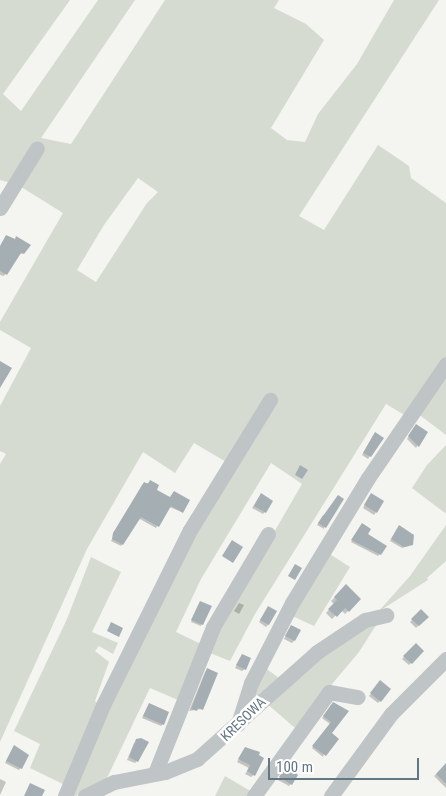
<!DOCTYPE html>
<style>
body{margin:0}
#map{position:relative;width:446px;height:796px;overflow:hidden;background:#f4f4f0;font-family:"Roboto Condensed",sans-serif}
div>[style]{position:absolute}
.green>*{inset:0;background:#d6dbd1}
.shadow>*{inset:0;background:#0003}
.building>*{inset:0;background:#a5afb3}
.minor>*{height:15px;margin:-7.5px;padding:0 7.5px;transform-origin:7.5px;border-radius:7.5px;background:#bfc4c6}
span{translate:-50% -50%;white-space:nowrap;text-align:center;line-height:1.15;-webkit-text-stroke:5px #fff;paint-order:stroke}
.street-label{font-size:14px;color:#637782}
.scale{position:absolute;left:268px;top:758px;width:151px;height:22px;box-sizing:border-box;border:2px solid #637782;border-top:0;padding-left:6px;font-size:15px;line-height:18px;white-space:nowrap;color:#637782;-webkit-text-stroke:4px #fff;paint-order:stroke}
</style>
<div id="map">
<div class="green">
<i style="clip-path:polygon(evenodd,0 0,70px 0,3px 94px,21px 111px,98px 0,135px 0,41px 138px,71px 144px,165px 0,279px 0,274px 8px,306px 24px,324px 40px,271px 128px,287px 140px,305px 142px,318px 114px,357px 64px,394px 0,439px 0,299px 216px,324px 230px,378px 145px,409px 166px,411px 178px,446px 203px,446px 358px,406px 416px,386px 404px,255px 614px,230px 661px,205px 651px,302px 484px,271px 463px,201px 579px,176px 632px,201px 644px,178px 700px,150px 688px,107px 778px,76px 796px,68px 796px,103px 715px,228px 463px,194px 443px,175px 473px,143px 452px,87px 549px,0 742px,0 464px,6px 454px,0 451px,0 406px,31px 348px,0 330px,0 322px,63px 213px,18px 185px,0 180px,0 0,138px 178px,158px 192px,147px 203px,96px 282px,77px 270px,104px 225px,138px 178px)"></i>
<i style="clip-path:polygon(446px 371px,446px 435px,417px 413px)"></i>
<i style="clip-path:polygon(446px 445px,446px 512px,445px 513px,412px 488px,427px 465px)"></i>
<i style="clip-path:polygon(446px 525px,446px 561px,427px 578px,428px 580px,378px 612px,410px 576px)"></i>
<i style="clip-path:polygon(328px 553px,350px 567px,314px 626px,290px 615px)"></i>
<i style="clip-path:polygon(91px 557px,121px 572px,92px 632px,118px 643px,113px 654px,99px 646px,95px 651px,109px 662px,95px 701px,99px 706px,65px 785px,30px 768px,40px 744px,14px 731px,67px 619px)"></i>
<i style="clip-path:polygon(380px 619px,359px 652px,295px 728px,265px 702px,289px 678px)"></i>
<i style="clip-path:polygon(264px 667px,279px 678px,256px 698px,251px 694px)"></i>
<i style="clip-path:polygon(225px 776px,252px 792px,250px 796px,215px 796px)"></i>
</div>
<div class="shadow">
<i style="clip-path:polygon(1px 245px,23px 254px,18px 254px,4px 276px,0 275px)"></i>
<i style="clip-path:polygon(414px 428px,427px 432px,416px 448px,407px 439px)"></i>
<i style="clip-path:polygon(373px 436px,382px 438px,368px 459px,362px 455px)"></i>
<i style="clip-path:polygon(150px 482px,155px 490px,182px 512px,169px 507px,156px 528px,138px 518px,121px 546px,111px 541px,142px 485px)"></i>
<i style="clip-path:polygon(259px 497px,265px 512px,263px 514px,252px 508px)"></i>
<i style="clip-path:polygon(369px 497px,383px 502px,374px 515px,363px 508px)"></i>
<i style="clip-path:polygon(323px 515px,326px 517px,324px 529px,317px 525px)"></i>
<i style="clip-path:polygon(361px 527px,380px 554px,378px 556px,351px 542px)"></i>
<i style="clip-path:polygon(397px 529px,411px 544px,409px 546px,402px 548px,390px 541px)"></i>
<i style="clip-path:polygon(346px 586px,359px 599px,345px 614px,341px 610px,332px 619px,326px 613px,334px 604px,331px 601px)"></i>
<i style="clip-path:polygon(200px 602px,202px 624px,201px 626px,191px 622px)"></i>
<i style="clip-path:polygon(239px 603px,244px 605px,239px 614px,234px 611px)"></i>
<i style="clip-path:polygon(268px 607px,268px 625px,266px 627px,259px 622px)"></i>
<i style="clip-path:polygon(421px 611px,427px 617px,416px 628px,410px 622px)"></i>
<i style="clip-path:polygon(289px 629px,294px 641px,292px 643px,284px 639px)"></i>
<i style="clip-path:polygon(416px 644px,423px 651px,409px 665px,402px 659px)"></i>
<i style="clip-path:polygon(242px 655px,245px 669px,242px 671px,235px 668px)"></i>
<i style="clip-path:polygon(207px 670px,202px 709px,189px 711px,205px 672px)"></i>
<i style="clip-path:polygon(378px 684px,380px 701px,378px 703px,369px 696px)"></i>
<i style="clip-path:polygon(149px 704px,163px 724px,161px 726px,142px 718px)"></i>
<i style="clip-path:polygon(333px 704px,330px 734px,323px 757px,312px 748px,330px 724px,322px 718px)"></i>
<i style="clip-path:polygon(134px 743px,137px 761px,135px 763px,127px 760px)"></i>
<i style="clip-path:polygon(14px 746px,21px 768px,19px 770px,5px 763px)"></i>
<i style="clip-path:polygon(245px 749px,254px 775px,251px 777px,245px 774px,249px 768px,237px 762px)"></i>
<i style="clip-path:polygon(286px 768px,291px 784px,289px 786px,278px 780px)"></i>
<i style="clip-path:polygon(443px 768px,446px 771px,446px 788px,434px 776px)"></i>
<i style="clip-path:polygon(0 779px,6px 782px,0 795px)"></i>
</div>
<div class="building">
<i style="clip-path:polygon(6px 235px,15px 239px,16px 236px,31px 245px,24px 254px,21px 253px,7px 275px,0 271px,0 246px)"></i>
<i style="clip-path:polygon(0 361px,12px 368px,0 388px)"></i>
<i style="clip-path:polygon(416px 424px,428px 432px,419px 447px,408px 436px)"></i>
<i style="clip-path:polygon(375px 432px,384px 438px,371px 457px,363px 453px)"></i>
<i style="clip-path:polygon(300px 465px,308px 470px,302px 479px,295px 475px)"></i>
<i style="clip-path:polygon(150px 480px,159px 485px,157px 490px,170px 497px,174px 491px,190px 500px,183px 513px,171px 506px,159px 527px,141px 517px,123px 545px,112px 539px,113px 533px,144px 482px,148px 484px)"></i>
<i style="clip-path:polygon(261px 493px,273px 501px,266px 513px,254px 506px)"></i>
<i style="clip-path:polygon(371px 493px,384px 501px,377px 513px,364px 505px)"></i>
<i style="clip-path:polygon(338px 495px,344px 499px,326px 528px,318px 523px)"></i>
<i style="clip-path:polygon(362px 523px,371px 529px,368px 534px,387px 546px,381px 555px,351px 540px)"></i>
<i style="clip-path:polygon(399px 525px,414px 535px,413px 545px,404px 547px,391px 539px)"></i>
<i style="clip-path:polygon(232px 540px,243px 547px,233px 563px,222px 556px)"></i>
<i style="clip-path:polygon(295px 564px,302px 568px,295px 580px,288px 576px)"></i>
<i style="clip-path:polygon(346px 584px,361px 599px,349px 612px,345px 608px,337px 617px,328px 609px,337px 600px,334px 597px)"></i>
<i style="clip-path:polygon(200px 601px,212px 606px,203px 625px,191px 620px)"></i>
<i style="clip-path:polygon(268px 606px,277px 611px,269px 625px,260px 620px)"></i>
<i style="clip-path:polygon(421px 609px,429px 617px,419px 626px,411px 619px)"></i>
<i style="clip-path:polygon(111px 622px,123px 628px,119px 637px,107px 631px)"></i>
<i style="clip-path:polygon(291px 625px,301px 630px,295px 641px,285px 636px)"></i>
<i style="clip-path:polygon(416px 643px,424px 651px,412px 664px,403px 656px)"></i>
<i style="clip-path:polygon(242px 654px,251px 658px,246px 670px,236px 665px)"></i>
<i style="clip-path:polygon(207px 668px,218px 673px,203px 710px,198px 708px,197px 711px,191px 709px)"></i>
<i style="clip-path:polygon(380px 680px,391px 689px,381px 702px,370px 693px)"></i>
<i style="clip-path:polygon(333px 702px,349px 711px,332px 733px,339px 739px,326px 756px,312px 746px,331px 722px,323px 716px)"></i>
<i style="clip-path:polygon(149px 703px,169px 712px,164px 725px,143px 716px)"></i>
<i style="clip-path:polygon(141px 738px,149px 742px,138px 762px,129px 757px,136px 739px)"></i>
<i style="clip-path:polygon(14px 745px,29px 755px,22px 769px,6px 761px)"></i>
<i style="clip-path:polygon(245px 747px,260px 752px,259px 755px,264px 758px,255px 776px,247px 771px,250px 765px,238px 759px)"></i>
<i style="clip-path:polygon(446px 763px,446px 784px,436px 774px)"></i>
<i style="clip-path:polygon(288px 764px,298px 775px,292px 785px,279px 777px)"></i>
<i style="clip-path:polygon(30px 783px,45px 790px,42px 796px,24px 796px)"></i>
</div>
<div class="minor">
<i style="left:0;top:208px;width:70px;rotate:-58.3deg"></i>
<i style="left:238px;top:724px;width:43px;rotate:-72.4deg"></i>
<i style="left:251px;top:683px;width:90px;rotate:-62.9deg"></i>
<i style="left:292px;top:603px;width:146px;rotate:-58.7deg"></i>
<i style="left:368px;top:478px;width:138px;rotate:-55.6deg"></i>
<i style="left:155px;top:773px;width:157px;rotate:-68.3deg"></i>
<i style="left:213px;top:627px;width:108px;rotate:-59.4deg"></i>
<i style="left:65px;top:796px;width:99px;rotate:-67.3deg"></i>
<i style="left:103px;top:705px;width:195px;rotate:-63.6deg"></i>
<i style="left:190px;top:530px;width:153px;rotate:-58.4deg"></i>
<i style="left:85px;top:796px;width:32px;rotate:-26deg"></i>
<i style="left:114px;top:782px;width:52px;rotate:-11.1deg"></i>
<i style="left:165px;top:772px;width:35px;rotate:-22deg"></i>
<i style="left:197px;top:759px;width:161px;rotate:-41.7deg"></i>
<i style="left:317px;top:652px;width:58px;rotate:-33.7deg"></i>
<i style="left:365px;top:620px;width:22px;rotate:-13deg"></i>
<i style="left:254px;top:796px;width:128px;rotate:-54.2deg"></i>
<i style="left:329px;top:692px;width:29px;rotate:10deg"></i>
<i style="left:331px;top:796px;width:102px;rotate:-53.8deg"></i>
<i style="left:391px;top:714px;width:78px;rotate:-45deg"></i>
</div>
<div class="street-label">
<span style="left:243px;top:719px;rotate:-44deg">KRESOWA</span>
</div>
<div class="scale">100 m</div>
</div>
